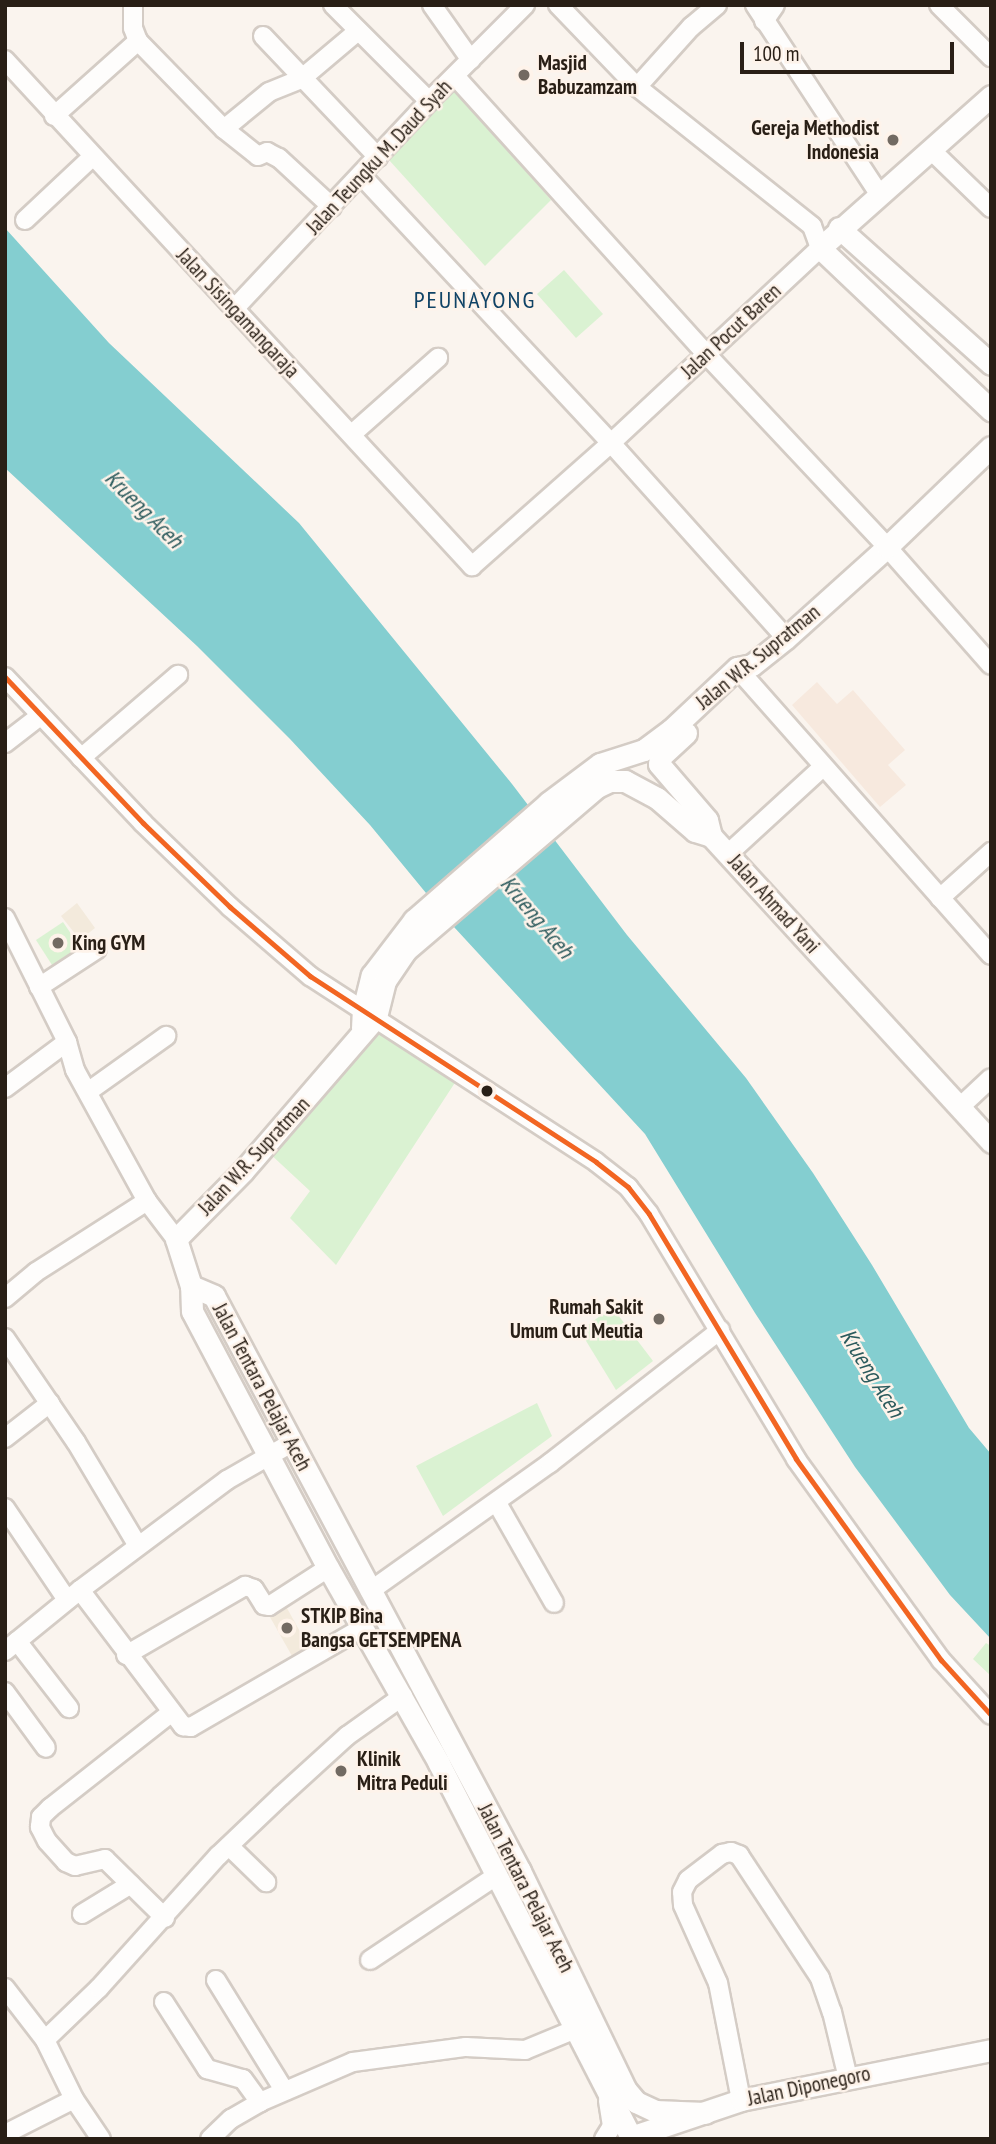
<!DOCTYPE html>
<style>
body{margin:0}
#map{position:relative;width:996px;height:2144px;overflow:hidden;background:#faf4ee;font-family:"PT Sans Narrow",sans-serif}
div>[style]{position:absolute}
.commercial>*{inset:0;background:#f7e9de}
.education>*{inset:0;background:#f3eadc}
.green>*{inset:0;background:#daf2d2}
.water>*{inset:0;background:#84ced0}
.roads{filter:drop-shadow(2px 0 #d4ccc5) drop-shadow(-2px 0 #d4ccc5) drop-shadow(0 2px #d4ccc5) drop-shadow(0 -2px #d4ccc5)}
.minor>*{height:18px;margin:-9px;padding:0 9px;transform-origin:9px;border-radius:9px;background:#fefdfc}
.major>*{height:21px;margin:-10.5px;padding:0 10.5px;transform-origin:10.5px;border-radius:10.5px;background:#fefdfc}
.bus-1>*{height:5px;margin:-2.5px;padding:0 2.5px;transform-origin:2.5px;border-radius:2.5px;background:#f26522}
.dots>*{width:19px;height:19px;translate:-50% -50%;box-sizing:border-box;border:4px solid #fef3ea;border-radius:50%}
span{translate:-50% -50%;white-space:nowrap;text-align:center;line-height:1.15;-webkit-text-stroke:5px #fef3ea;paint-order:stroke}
.poi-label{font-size:21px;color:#291f16;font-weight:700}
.left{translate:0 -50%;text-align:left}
.right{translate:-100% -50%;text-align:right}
.street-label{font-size:21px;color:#291f16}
.water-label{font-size:23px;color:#2c5b5d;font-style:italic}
.quarter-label{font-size:24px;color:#104366;letter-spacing:2px}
.frame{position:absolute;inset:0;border:7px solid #291f16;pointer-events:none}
.scale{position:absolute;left:740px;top:42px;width:214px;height:32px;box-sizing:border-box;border:4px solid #291f16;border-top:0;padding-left:9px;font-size:21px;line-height:24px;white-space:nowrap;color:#291f16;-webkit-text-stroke:5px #fef3ea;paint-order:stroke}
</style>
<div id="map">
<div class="commercial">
<i style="clip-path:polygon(817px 682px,837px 704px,853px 690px,905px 750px,888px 765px,906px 785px,880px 807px,792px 705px)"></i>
</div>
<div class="education">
<i style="clip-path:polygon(77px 903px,95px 928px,80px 940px,61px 916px)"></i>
<i style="clip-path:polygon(283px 1601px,308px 1646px,292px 1656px,266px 1610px)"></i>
</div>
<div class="green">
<i style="clip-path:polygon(456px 90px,551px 200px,485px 266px,389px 160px)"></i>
<i style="clip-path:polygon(564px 270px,603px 314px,576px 338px,537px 294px)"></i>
<i style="clip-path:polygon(63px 922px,80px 947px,52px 965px,36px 940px)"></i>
<i style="clip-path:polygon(388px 1029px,458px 1078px,336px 1265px,290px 1218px,310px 1191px,267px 1151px,376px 1032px)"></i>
<i style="clip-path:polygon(612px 1307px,653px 1361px,616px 1390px,580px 1331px)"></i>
<i style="clip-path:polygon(537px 1403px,552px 1436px,443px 1516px,416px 1466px)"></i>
<i style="clip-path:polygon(986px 1643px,991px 1646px,991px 1676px,973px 1659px)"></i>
</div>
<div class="water">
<i style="clip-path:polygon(5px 228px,109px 343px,299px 523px,512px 784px,627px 935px,746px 1078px,813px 1173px,872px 1265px,969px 1428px,991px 1454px,991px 1639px,950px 1595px,855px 1467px,755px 1313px,645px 1134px,454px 927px,370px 825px,290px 739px,197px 646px,5px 468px)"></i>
</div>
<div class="roads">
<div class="minor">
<i style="left:133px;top:5px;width:23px;rotate:90deg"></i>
<i style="left:133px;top:28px;width:14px;rotate:69deg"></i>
<i style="left:138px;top:41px;width:123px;rotate:45.7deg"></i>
<i style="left:224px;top:129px;width:58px;rotate:-39.4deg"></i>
<i style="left:269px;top:92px;width:35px;rotate:-22deg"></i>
<i style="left:301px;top:79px;width:75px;rotate:-40.1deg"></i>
<i style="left:333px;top:5px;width:136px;rotate:45deg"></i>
<i style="left:432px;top:5px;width:67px;rotate:54.7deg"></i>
<i style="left:755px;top:5px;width:226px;rotate:56.7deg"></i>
<i style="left:939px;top:5px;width:74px;rotate:45deg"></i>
<i style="left:764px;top:21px;width:19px;rotate:-55deg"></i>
<i style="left:263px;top:36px;width:167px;rotate:46.5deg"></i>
<i style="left:5px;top:60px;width:689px;rotate:47.3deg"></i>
<i style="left:472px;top:566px;width:186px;rotate:-41.5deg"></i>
<i style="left:611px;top:443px;width:286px;rotate:-43deg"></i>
<i style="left:820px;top:248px;width:23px;rotate:-110deg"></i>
<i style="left:812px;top:226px;width:223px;rotate:-141.5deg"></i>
<i style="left:637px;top:87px;width:114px;rotate:-133.9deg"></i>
<i style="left:455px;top:76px;width:375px;rotate:47.9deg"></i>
<i style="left:706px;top:354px;width:265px;rotate:46.8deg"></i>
<i style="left:887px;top:547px;width:157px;rotate:48.6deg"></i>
<i style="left:637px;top:87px;width:81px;rotate:-48deg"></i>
<i style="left:691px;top:27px;width:34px;rotate:-40deg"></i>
<i style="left:54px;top:116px;width:113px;rotate:-41.8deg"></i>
<i style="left:224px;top:129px;width:43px;rotate:38.5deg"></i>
<i style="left:258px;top:156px;width:10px;rotate:-24deg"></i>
<i style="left:267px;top:152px;width:13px;rotate:27deg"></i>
<i style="left:279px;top:158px;width:72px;rotate:42.8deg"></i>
<i style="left:931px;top:150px;width:83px;rotate:44deg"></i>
<i style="left:361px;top:175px;width:367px;rotate:47deg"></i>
<i style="left:611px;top:443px;width:262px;rotate:48.1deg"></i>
<i style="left:25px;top:220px;width:92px;rotate:-43.2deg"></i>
<i style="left:234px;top:309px;width:285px;rotate:-46.8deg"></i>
<i style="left:429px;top:101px;width:136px;rotate:-45deg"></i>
<i style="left:352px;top:434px;width:115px;rotate:-41.5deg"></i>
<i style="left:737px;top:668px;width:383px;rotate:48.5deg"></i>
<i style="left:5px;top:677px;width:201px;rotate:46.6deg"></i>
<i style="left:143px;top:823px;width:121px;rotate:44deg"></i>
<i style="left:230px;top:907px;width:106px;rotate:40.8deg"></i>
<i style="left:310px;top:976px;width:341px;rotate:33deg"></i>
<i style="left:596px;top:1162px;width:41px;rotate:38deg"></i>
<i style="left:628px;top:1187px;width:34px;rotate:52deg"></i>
<i style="left:649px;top:1214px;width:286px;rotate:59deg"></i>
<i style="left:796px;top:1459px;width:248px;rotate:54.2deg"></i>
<i style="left:941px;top:1660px;width:74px;rotate:47.7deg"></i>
<i style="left:5px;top:743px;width:44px;rotate:-37.6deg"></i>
<i style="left:81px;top:758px;width:128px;rotate:-40.6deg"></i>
<i style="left:729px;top:853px;width:127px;rotate:-42.5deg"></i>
<i style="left:940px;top:898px;width:69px;rotate:-42deg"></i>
<i style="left:5px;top:918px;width:139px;rotate:63.4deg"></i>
<i style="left:67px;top:1042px;width:29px;rotate:74deg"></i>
<i style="left:75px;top:1070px;width:149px;rotate:61.2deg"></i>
<i style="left:147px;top:1201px;width:48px;rotate:52.7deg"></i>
<i style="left:39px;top:987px;width:69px;rotate:-33.2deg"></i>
<i style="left:5px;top:1088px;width:77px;rotate:-36.6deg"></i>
<i style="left:89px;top:1091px;width:95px;rotate:-35.5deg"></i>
<i style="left:960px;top:1107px;width:42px;rotate:-43.1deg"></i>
<i style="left:5px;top:1298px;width:40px;rotate:-40deg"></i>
<i style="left:36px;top:1272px;width:132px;rotate:-32.6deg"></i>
<i style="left:5px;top:1338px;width:126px;rotate:55.7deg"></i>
<i style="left:76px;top:1442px;width:121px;rotate:59.2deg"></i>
<i style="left:5px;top:1438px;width:57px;rotate:-37.9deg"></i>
<i style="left:497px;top:1503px;width:115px;rotate:60.3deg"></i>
<i style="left:5px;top:1508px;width:111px;rotate:56deg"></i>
<i style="left:80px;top:1590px;width:171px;rotate:52.9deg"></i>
<i style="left:183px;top:1726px;width:8px;rotate:7deg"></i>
<i style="left:191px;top:1727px;width:198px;rotate:-30.1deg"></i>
<i style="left:370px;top:1591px;width:221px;rotate:-35.4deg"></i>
<i style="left:550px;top:1463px;width:216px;rotate:-38deg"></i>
<i style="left:17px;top:1641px;width:85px;rotate:52.2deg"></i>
<i style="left:5px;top:1651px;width:97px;rotate:-39.1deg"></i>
<i style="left:80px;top:1590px;width:184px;rotate:-36.8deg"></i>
<i style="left:227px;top:1480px;width:76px;rotate:-29.9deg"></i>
<i style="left:126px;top:1655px;width:138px;rotate:-30.1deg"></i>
<i style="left:245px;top:1586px;width:9px;rotate:18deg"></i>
<i style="left:254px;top:1589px;width:19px;rotate:58deg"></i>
<i style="left:264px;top:1605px;width:5px;rotate:11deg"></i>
<i style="left:269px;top:1606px;width:70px;rotate:-32.8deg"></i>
<i style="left:5px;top:1692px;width:69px;rotate:53.8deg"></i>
<i style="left:229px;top:1846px;width:52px;rotate:44.2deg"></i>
<i style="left:82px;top:1914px;width:57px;rotate:-31.5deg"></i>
<i style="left:165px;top:1918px;width:84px;rotate:-135.5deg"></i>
<i style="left:105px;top:1859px;width:31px;rotate:167deg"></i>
<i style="left:75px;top:1866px;width:10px;rotate:-156deg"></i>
<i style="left:66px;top:1862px;width:28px;rotate:-132deg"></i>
<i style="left:47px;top:1841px;width:16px;rotate:-117deg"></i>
<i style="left:40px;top:1827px;width:10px;rotate:-84deg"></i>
<i style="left:41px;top:1817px;width:13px;rotate:-45deg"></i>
<i style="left:50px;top:1808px;width:155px;rotate:-38.2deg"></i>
<i style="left:370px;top:1960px;width:151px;rotate:-33.7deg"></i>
<i style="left:216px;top:1980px;width:129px;rotate:58.3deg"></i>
<i style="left:5px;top:1988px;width:66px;rotate:52.4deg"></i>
<i style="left:45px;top:2040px;width:66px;rotate:63.8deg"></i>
<i style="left:74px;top:2099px;width:48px;rotate:56deg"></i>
<i style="left:164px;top:2002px;width:80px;rotate:57.3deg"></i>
<i style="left:207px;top:2069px;width:37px;rotate:16deg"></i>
<i style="left:243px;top:2079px;width:29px;rotate:54deg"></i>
<i style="left:45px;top:2040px;width:75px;rotate:-43.9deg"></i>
<i style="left:99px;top:1988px;width:178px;rotate:-48deg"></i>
<i style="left:218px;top:1856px;width:87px;rotate:-43.6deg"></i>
<i style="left:281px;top:1796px;width:89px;rotate:-42.3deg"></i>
<i style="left:347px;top:1736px;width:69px;rotate:-35.5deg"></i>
<i style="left:741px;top:2100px;width:119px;rotate:-101.1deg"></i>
<i style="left:718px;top:1983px;width:85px;rotate:-114.2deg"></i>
<i style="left:683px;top:1905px;width:13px;rotate:-94deg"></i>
<i style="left:682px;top:1892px;width:13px;rotate:-63deg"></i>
<i style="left:688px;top:1880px;width:43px;rotate:-37.4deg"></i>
<i style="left:722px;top:1854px;width:9px;rotate:-13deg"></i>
<i style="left:731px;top:1852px;width:9px;rotate:21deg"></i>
<i style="left:739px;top:1855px;width:147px;rotate:56.6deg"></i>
<i style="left:820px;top:1978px;width:36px;rotate:71deg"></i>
<i style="left:832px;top:2012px;width:68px;rotate:76.4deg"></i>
<i style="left:5px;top:2134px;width:77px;rotate:-26.9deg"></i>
<i style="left:210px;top:2139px;width:29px;rotate:-44deg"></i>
<i style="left:231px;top:2119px;width:34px;rotate:-30deg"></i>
<i style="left:260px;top:2102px;width:101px;rotate:-23.3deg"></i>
<i style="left:353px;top:2062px;width:114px;rotate:-7.6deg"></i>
<i style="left:466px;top:2047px;width:59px;rotate:2.9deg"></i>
<i style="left:525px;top:2050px;width:55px;rotate:-22.4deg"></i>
<i style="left:604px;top:2139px;width:15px;rotate:-58deg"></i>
<i style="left:612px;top:2126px;width:26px;rotate:-99deg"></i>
</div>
<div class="major">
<i style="left:991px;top:96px;width:229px;rotate:138.4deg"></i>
<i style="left:820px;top:248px;width:236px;rotate:43.5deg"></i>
<i style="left:839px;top:228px;width:204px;rotate:41.8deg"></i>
<i style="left:686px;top:733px;width:34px;rotate:137deg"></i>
<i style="left:661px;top:756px;width:8px;rotate:104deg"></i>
<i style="left:659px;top:764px;width:74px;rotate:49.4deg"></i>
<i style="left:707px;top:820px;width:16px;rotate:76deg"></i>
<i style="left:711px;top:836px;width:415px;rotate:47.5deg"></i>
<i style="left:362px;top:1028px;width:18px;rotate:-87deg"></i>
<i style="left:363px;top:1010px;width:36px;rotate:-76deg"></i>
<i style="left:372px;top:975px;width:69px;rotate:-52.6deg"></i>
<i style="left:414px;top:920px;width:178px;rotate:-41.1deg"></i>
<i style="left:548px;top:803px;width:65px;rotate:-36.9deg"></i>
<i style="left:600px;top:764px;width:46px;rotate:-17.7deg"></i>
<i style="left:644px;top:750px;width:34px;rotate:-37deg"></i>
<i style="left:671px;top:730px;width:91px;rotate:-43.2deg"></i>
<i style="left:737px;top:668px;width:15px;rotate:-11deg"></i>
<i style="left:752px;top:665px;width:43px;rotate:-38.5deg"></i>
<i style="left:786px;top:638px;width:136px;rotate:-42deg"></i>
<i style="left:887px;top:547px;width:144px;rotate:-43.9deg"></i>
<i style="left:191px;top:1286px;width:25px;rotate:23deg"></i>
<i style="left:214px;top:1296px;width:651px;rotate:61.98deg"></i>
<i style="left:520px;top:1871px;width:243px;rotate:64.2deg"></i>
<i style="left:626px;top:2090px;width:16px;rotate:50deg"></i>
<i style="left:636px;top:2102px;width:21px;rotate:25deg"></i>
<i style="left:655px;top:2111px;width:50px;rotate:2.3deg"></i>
<i style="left:631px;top:2137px;width:116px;rotate:-18.6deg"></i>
<i style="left:741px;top:2100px;width:255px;rotate:-11.3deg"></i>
<i style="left:632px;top:2139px;width:423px;rotate:-117.2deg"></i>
<i style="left:439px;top:1763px;width:224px;rotate:-119.6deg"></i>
<i style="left:328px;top:1568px;width:291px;rotate:-117.9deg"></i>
<i style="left:192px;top:1311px;width:25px;rotate:-92deg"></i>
<i style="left:191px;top:1286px;width:49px;rotate:-107.7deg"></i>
<i style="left:176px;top:1239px;width:95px;rotate:-45.4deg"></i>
<i style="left:243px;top:1171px;width:203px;rotate:-49.2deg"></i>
<i style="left:376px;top:1017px;width:37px;rotate:-76deg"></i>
<i style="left:385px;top:981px;width:37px;rotate:-56deg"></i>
<i style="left:406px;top:950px;width:251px;rotate:-40.5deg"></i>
<i style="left:597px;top:787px;width:14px;rotate:-25deg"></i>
<i style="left:610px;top:781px;width:15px"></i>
<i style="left:625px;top:781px;width:36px;rotate:28deg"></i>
<i style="left:657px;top:798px;width:50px;rotate:41deg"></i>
<i style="left:695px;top:831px;width:17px;rotate:17deg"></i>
</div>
</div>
<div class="bus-1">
<i style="left:5px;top:677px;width:201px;rotate:46.6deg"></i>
<i style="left:143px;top:823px;width:121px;rotate:44deg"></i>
<i style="left:230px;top:907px;width:106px;rotate:40.8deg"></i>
<i style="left:310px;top:976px;width:341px;rotate:33deg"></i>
<i style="left:596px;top:1162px;width:41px;rotate:38deg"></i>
<i style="left:628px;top:1187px;width:34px;rotate:52deg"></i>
<i style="left:649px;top:1214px;width:286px;rotate:59deg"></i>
<i style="left:796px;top:1459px;width:248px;rotate:54.2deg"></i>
<i style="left:941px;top:1660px;width:74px;rotate:47.7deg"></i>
</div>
<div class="dots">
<i style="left:524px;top:75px;background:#726a62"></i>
<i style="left:893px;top:140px;background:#726a62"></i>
<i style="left:58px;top:943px;background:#726a62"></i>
<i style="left:487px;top:1091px;background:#291f16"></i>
<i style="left:659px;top:1319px;background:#726a62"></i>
<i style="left:287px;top:1628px;background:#726a62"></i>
<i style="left:341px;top:1771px;background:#726a62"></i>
</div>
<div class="poi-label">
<span class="left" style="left:538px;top:75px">Masjid<br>Babuzamzam</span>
<span class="right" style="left:879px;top:140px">Gereja Methodist<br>Indonesia</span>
<span class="left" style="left:72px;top:943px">King GYM</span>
<span class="right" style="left:643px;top:1319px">Rumah Sakit<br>Umum Cut Meutia</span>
<span class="left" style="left:301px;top:1628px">STKIP Bina<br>Bangsa GETSEMPENA</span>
<span class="left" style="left:357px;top:1771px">Klinik<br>Mitra Peduli</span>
</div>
<div class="street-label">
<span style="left:379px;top:157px;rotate:-47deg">Jalan Teungku M. Daud Syah</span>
<span style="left:238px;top:313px;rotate:47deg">Jalan Sisingamangaraja</span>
<span style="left:731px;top:331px;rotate:-43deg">Jalan Pocut Baren</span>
<span style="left:758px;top:657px;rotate:-39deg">Jalan W.R. Supratman</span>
<span style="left:774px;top:904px;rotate:48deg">Jalan Ahmad Yani</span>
<span style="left:254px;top:1156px;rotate:-47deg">Jalan W.R. Supratman</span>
<span style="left:262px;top:1387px;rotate:62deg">Jalan Tentara Pelajar Aceh</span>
<span style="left:526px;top:1888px;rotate:63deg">Jalan Tentara Pelajar Aceh</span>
<span style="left:809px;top:2086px;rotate:-12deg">Jalan Diponegoro</span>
</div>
<div class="water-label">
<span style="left:144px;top:509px;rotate:45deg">Krueng Aceh</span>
<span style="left:537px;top:917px;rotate:50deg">Krueng Aceh</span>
<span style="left:872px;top:1373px;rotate:58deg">Krueng Aceh</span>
</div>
<div class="quarter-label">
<span style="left:475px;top:300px">PEUNAYONG</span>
</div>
<div class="frame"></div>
<div class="scale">100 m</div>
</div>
